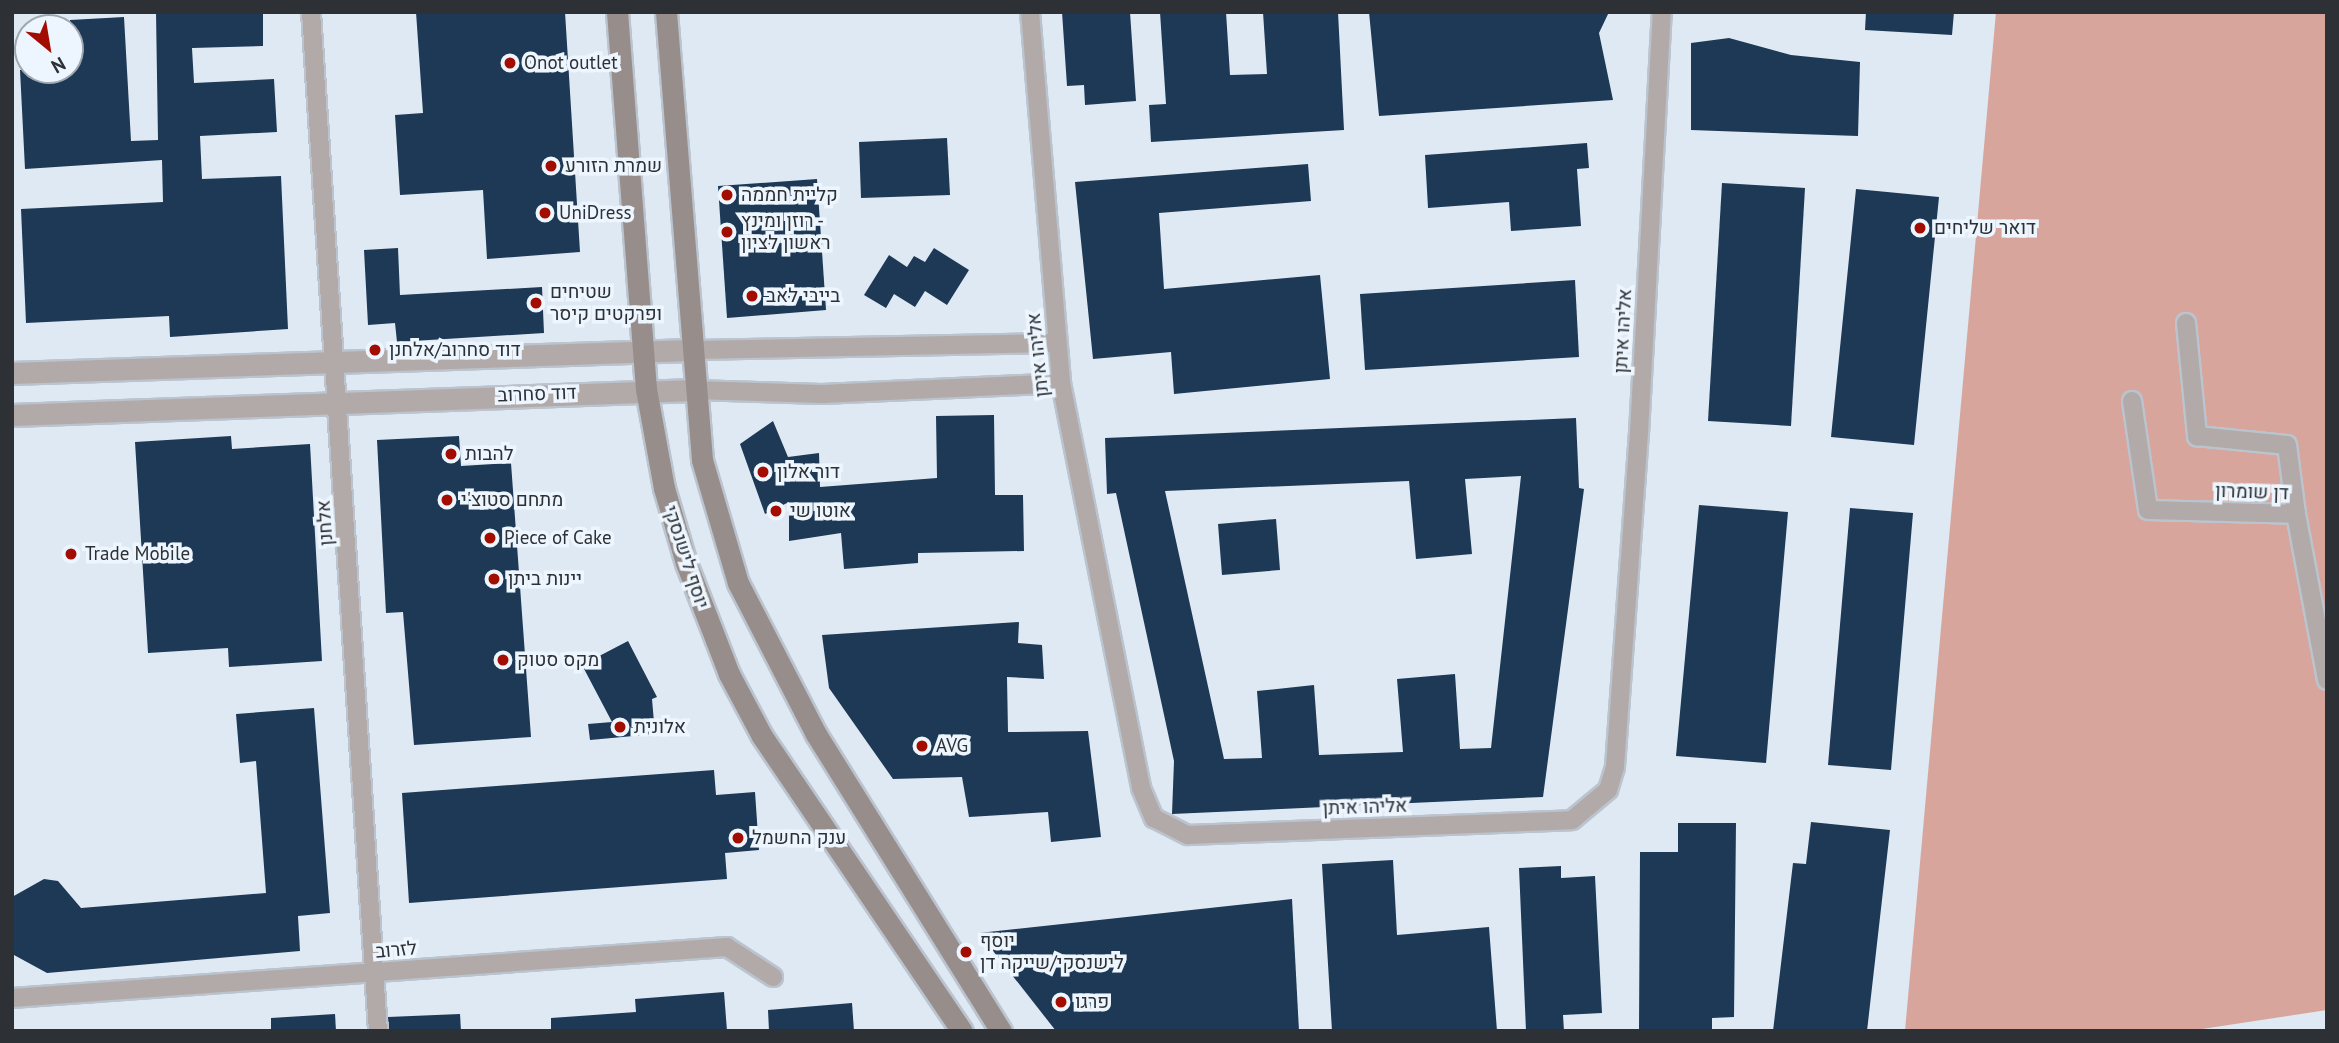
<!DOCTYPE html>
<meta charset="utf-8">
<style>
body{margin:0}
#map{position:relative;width:2339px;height:1043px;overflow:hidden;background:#dee9f4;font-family:"PT Sans",Heebo,sans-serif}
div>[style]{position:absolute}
.forest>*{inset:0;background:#d7a59c}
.building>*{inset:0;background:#1d3955}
.roads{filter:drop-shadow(2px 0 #bbc4ce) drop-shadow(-2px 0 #bbc4ce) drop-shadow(0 2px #bbc4ce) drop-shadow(0 -2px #bbc4ce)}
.minor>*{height:18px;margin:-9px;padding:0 9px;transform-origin:9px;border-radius:9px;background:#b1aaa9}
.tertiary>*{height:21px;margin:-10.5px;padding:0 10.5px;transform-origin:10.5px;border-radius:10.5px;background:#b1aaa9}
.secondary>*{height:21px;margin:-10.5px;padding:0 10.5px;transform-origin:10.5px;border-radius:10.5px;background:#978d8b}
.dots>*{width:19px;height:19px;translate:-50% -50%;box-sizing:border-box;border:4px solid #edf6fe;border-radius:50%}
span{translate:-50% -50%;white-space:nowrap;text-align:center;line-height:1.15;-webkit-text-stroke:7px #edf6fe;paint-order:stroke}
.poi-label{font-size:19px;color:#2d3135}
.left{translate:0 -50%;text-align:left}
.street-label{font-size:19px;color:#2d3135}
.frame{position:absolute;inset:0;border:14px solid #2d3135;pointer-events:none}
.north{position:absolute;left:14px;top:14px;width:70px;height:70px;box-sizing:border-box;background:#edf6fe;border:2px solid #a0a7ae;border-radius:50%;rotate:150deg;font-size:19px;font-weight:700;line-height:28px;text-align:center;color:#2d3135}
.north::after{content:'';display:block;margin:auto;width:24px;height:32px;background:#a30d00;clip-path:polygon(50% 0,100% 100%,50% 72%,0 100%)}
</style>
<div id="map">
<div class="forest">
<i style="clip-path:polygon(1996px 12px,2327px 12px,2327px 1010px,2189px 1031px,1905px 1031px)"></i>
</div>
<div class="building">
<i style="clip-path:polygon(156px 12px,263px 12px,263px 46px,192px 48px,194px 83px,274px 79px,277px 132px,200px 136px,202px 179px,281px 176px,288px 329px,170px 337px,169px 316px,26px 323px,21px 209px,163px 202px,162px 160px,25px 169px,20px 70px,70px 70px,70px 20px,124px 17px,131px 141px,158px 140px)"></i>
<i style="clip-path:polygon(416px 12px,565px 12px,580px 252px,487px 259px,483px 190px,400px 195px,395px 115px,423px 113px)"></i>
<i style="clip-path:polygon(1062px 12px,1130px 12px,1136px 101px,1085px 105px,1084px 85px,1067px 86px)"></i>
<i style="clip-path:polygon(1160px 12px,1226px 12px,1230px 75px,1267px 74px,1263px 12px,1338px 12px,1344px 130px,1151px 142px,1149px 105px,1166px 104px)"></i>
<i style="clip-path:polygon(1369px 12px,1609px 12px,1599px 33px,1613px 100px,1379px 116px)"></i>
<i style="clip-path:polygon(1866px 12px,1954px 12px,1952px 35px,1865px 30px)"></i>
<i style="clip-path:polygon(1729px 38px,1791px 55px,1860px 62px,1858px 136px,1691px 130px,1691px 43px)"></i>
<i style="clip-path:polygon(947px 138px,950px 195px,861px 198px,859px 142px)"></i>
<i style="clip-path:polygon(1587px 143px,1589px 168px,1577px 169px,1581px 226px,1511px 231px,1509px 202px,1428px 208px,1425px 155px)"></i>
<i style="clip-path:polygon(1308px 164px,1311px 201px,1159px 213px,1164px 289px,1320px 275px,1330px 379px,1174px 394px,1171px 352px,1093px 359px,1075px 182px)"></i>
<i style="clip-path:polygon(817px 179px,826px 310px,727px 318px,718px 186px)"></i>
<i style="clip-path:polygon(1722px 183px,1805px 188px,1791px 426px,1708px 421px)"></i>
<i style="clip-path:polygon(1856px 189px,1939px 197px,1914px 445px,1831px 437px)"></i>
<i style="clip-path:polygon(398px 248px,400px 295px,542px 287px,544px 333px,397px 342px,395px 323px,368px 325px,364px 250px)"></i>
<i style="clip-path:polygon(934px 248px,969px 270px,947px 305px,925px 291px,915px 307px,894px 294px,886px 308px,864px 295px,889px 255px,907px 267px,914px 256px,925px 262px)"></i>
<i style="clip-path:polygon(1575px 280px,1579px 357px,1365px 370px,1360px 294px)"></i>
<i style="clip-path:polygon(994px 415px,995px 495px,1023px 495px,1024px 551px,918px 553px,918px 563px,844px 569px,841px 533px,789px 541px,789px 502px,765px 514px,740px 444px,773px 421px,788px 457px,819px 453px,820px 487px,937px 478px,936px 416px)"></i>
<i style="clip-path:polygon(evenodd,1576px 418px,1579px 488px,1584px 489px,1543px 797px,1172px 814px,1174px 761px,1116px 493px,1107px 494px,1105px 438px,1576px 418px,1521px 476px,1491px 748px,1460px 749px,1455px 674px,1397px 679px,1403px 752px,1319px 755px,1314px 685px,1257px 691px,1262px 758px,1224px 759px,1165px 491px,1409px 481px,1416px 559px,1472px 554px,1465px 479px,1521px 476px)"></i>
<i style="clip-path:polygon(231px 436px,232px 449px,310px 444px,322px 661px,229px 667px,228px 648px,148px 653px,135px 442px)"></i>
<i style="clip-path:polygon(459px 436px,461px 466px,511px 463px,531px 737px,414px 745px,403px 612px,386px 613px,377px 440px)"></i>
<i style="clip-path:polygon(1699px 505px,1788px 512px,1766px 763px,1676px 756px)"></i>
<i style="clip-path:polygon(1850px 508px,1913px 513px,1891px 770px,1828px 765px)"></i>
<i style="clip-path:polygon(1276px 519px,1280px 570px,1222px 575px,1218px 524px)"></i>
<i style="clip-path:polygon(1019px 622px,1018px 643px,1042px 645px,1044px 679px,1007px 677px,1008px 732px,1088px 731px,1101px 837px,1051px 842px,1048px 812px,969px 817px,962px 777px,893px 779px,829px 688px,822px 635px)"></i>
<i style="clip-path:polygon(628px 641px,657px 697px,652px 699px,655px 734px,590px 740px,588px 724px,612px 722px,582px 665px)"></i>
<i style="clip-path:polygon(314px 708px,330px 913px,298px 916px,300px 951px,47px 973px,14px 955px,12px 897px,44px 879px,58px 881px,81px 908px,266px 893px,256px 761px,240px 763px,236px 714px)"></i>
<i style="clip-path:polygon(714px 770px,716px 795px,755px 792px,759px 850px,725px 853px,727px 879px,409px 903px,402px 793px)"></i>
<i style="clip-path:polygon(1811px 822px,1890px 830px,1867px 1031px,1773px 1031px,1793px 863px,1806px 864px)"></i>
<i style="clip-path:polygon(1678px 823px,1736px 823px,1734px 1017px,1712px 1018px,1712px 1031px,1639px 1031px,1640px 852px,1678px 852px)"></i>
<i style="clip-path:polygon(1393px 860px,1397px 935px,1489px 927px,1497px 1031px,1332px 1031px,1322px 864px)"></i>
<i style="clip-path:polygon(1561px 866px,1561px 878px,1595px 876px,1602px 1013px,1563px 1015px,1564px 1031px,1526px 1031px,1519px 868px)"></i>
<i style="clip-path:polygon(1292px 899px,1299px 1031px,1056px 1031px,979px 933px)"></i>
<i style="clip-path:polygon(724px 992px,727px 1031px,551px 1031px,551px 1018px,636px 1012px,635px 999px)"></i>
<i style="clip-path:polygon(852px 1003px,854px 1031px,769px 1031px,768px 1010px)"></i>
<i style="clip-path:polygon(335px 1014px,336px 1031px,271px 1031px,271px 1018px)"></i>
<i style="clip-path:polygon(460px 1014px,461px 1031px,389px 1031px,388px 1017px)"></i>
</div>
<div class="roads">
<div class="minor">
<i style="left:311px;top:12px;width:1021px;rotate:86.24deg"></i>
<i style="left:1030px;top:12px;width:372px;rotate:85.2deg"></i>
<i style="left:1061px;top:383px;width:413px;rotate:78.8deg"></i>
<i style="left:1141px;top:788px;width:33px;rotate:67deg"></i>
<i style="left:1154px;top:818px;width:38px;rotate:27deg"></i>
<i style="left:1188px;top:835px;width:384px;rotate:-2.2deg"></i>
<i style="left:1572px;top:820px;width:47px;rotate:-39.8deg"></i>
<i style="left:1608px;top:790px;width:24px;rotate:-73deg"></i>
<i style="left:1615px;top:767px;width:335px;rotate:-85.9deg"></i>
<i style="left:1639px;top:433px;width:422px;rotate:-86.9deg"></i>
<i style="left:2186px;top:323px;width:114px;rotate:84.4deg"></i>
<i style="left:2197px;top:436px;width:90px;rotate:5.7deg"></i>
<i style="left:2287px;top:445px;width:70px;rotate:82.6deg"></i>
<i style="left:691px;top:350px;width:366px;rotate:-1.1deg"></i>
<i style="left:694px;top:390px;width:128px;rotate:1.8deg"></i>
<i style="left:822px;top:394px;width:239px;rotate:-2.6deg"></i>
<i style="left:2132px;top:401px;width:110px;rotate:81.6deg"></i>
<i style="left:2148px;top:510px;width:148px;rotate:1.5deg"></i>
<i style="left:2296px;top:514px;width:169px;rotate:79.4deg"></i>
<i style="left:12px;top:998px;width:717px;rotate:-4.08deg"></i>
<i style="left:727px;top:947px;width:55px;rotate:33.1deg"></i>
</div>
<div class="tertiary">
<i style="left:12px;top:373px;width:679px;rotate:-1.94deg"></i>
<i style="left:12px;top:415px;width:682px;rotate:-2.1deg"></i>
</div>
<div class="secondary">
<i style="left:617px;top:12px;width:378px;rotate:85.6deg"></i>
<i style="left:646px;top:389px;width:101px;rotate:79.7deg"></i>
<i style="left:664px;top:488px;width:78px;rotate:73.7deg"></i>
<i style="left:686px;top:563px;width:119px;rotate:68.8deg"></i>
<i style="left:729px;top:674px;width:70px;rotate:62deg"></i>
<i style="left:762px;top:736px;width:356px;rotate:55.9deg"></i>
<i style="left:666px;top:12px;width:449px;rotate:85.4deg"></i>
<i style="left:702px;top:460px;width:128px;rotate:73.7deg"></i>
<i style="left:738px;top:583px;width:170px;rotate:62.7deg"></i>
<i style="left:816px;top:734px;width:350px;rotate:58.1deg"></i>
</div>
</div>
<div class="dots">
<i style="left:510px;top:63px;background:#a30d00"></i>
<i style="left:551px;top:166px;background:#a30d00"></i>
<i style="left:727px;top:195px;background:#a30d00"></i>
<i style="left:545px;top:213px;background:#a30d00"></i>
<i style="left:1920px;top:228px;background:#a30d00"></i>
<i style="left:727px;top:232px;background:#a30d00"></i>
<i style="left:752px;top:296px;background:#a30d00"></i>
<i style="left:536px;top:303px;background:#a30d00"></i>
<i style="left:375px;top:350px;background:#a30d00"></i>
<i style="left:451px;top:454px;background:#a30d00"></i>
<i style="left:763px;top:472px;background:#a30d00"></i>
<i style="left:447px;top:500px;background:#a30d00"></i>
<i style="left:776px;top:511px;background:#a30d00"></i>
<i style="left:490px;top:538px;background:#a30d00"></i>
<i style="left:71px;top:554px;background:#a30d00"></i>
<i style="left:494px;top:579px;background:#a30d00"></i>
<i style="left:503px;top:660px;background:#a30d00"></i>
<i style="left:620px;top:727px;background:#a30d00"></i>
<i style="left:922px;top:746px;background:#a30d00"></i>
<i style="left:738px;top:838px;background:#a30d00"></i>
<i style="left:966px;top:952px;background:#a30d00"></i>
<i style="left:1061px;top:1002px;background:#a30d00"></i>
</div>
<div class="poi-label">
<span class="left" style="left:524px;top:63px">Onot outlet</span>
<span class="left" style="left:565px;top:166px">שמרת הזורע</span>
<span class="left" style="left:741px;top:195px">קליית חממה</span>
<span class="left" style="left:559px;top:213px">UniDress</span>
<span class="left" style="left:741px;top:232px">רוזן ומינץ -<br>ראשון לציון</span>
<span class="left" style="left:1934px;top:228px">דואר שליחים</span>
<span class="left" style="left:550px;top:303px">שטיחים<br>ופרקטים קיסר</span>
<span class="left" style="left:766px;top:296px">בייבי לאב</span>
<span class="left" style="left:389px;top:350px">דוד סחרוב/אלחנן</span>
<span class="left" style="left:465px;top:454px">להבות</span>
<span class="left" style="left:777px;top:472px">דור אלון</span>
<span class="left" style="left:461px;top:500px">מתחם סטוצ'י</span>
<span class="left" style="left:790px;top:511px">אוטו שי</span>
<span class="left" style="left:504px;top:538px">Piece of Cake</span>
<span class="left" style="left:85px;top:554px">Trade Mobile</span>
<span class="left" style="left:508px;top:579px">יינות ביתן</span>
<span class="left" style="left:517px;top:660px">מקס סטוק</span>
<span class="left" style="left:634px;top:727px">אלונית</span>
<span class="left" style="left:936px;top:746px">AVG</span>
<span class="left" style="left:752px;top:838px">ענק החשמל</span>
<span class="left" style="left:980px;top:952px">יוסף<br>לישנסקי/שייקה דן</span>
<span class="left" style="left:1075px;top:1002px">פרגו</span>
</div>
<div class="street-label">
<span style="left:1623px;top:331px;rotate:-87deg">אליהו איתן</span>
<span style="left:1038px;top:355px;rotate:-96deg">אליהו איתן</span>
<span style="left:537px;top:394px;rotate:-2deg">דוד סחרוב</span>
<span style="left:2252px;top:492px;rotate:2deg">דן שומרון</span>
<span style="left:325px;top:523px;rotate:-94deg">אלחנן</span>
<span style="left:686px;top:557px;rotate:72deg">יוסף לישנסקי</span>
<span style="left:1365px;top:807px;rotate:-2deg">אליהו איתן</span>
<span style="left:396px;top:950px;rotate:-5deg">לזרוב</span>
</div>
<div class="frame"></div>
<div class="north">N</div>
</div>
